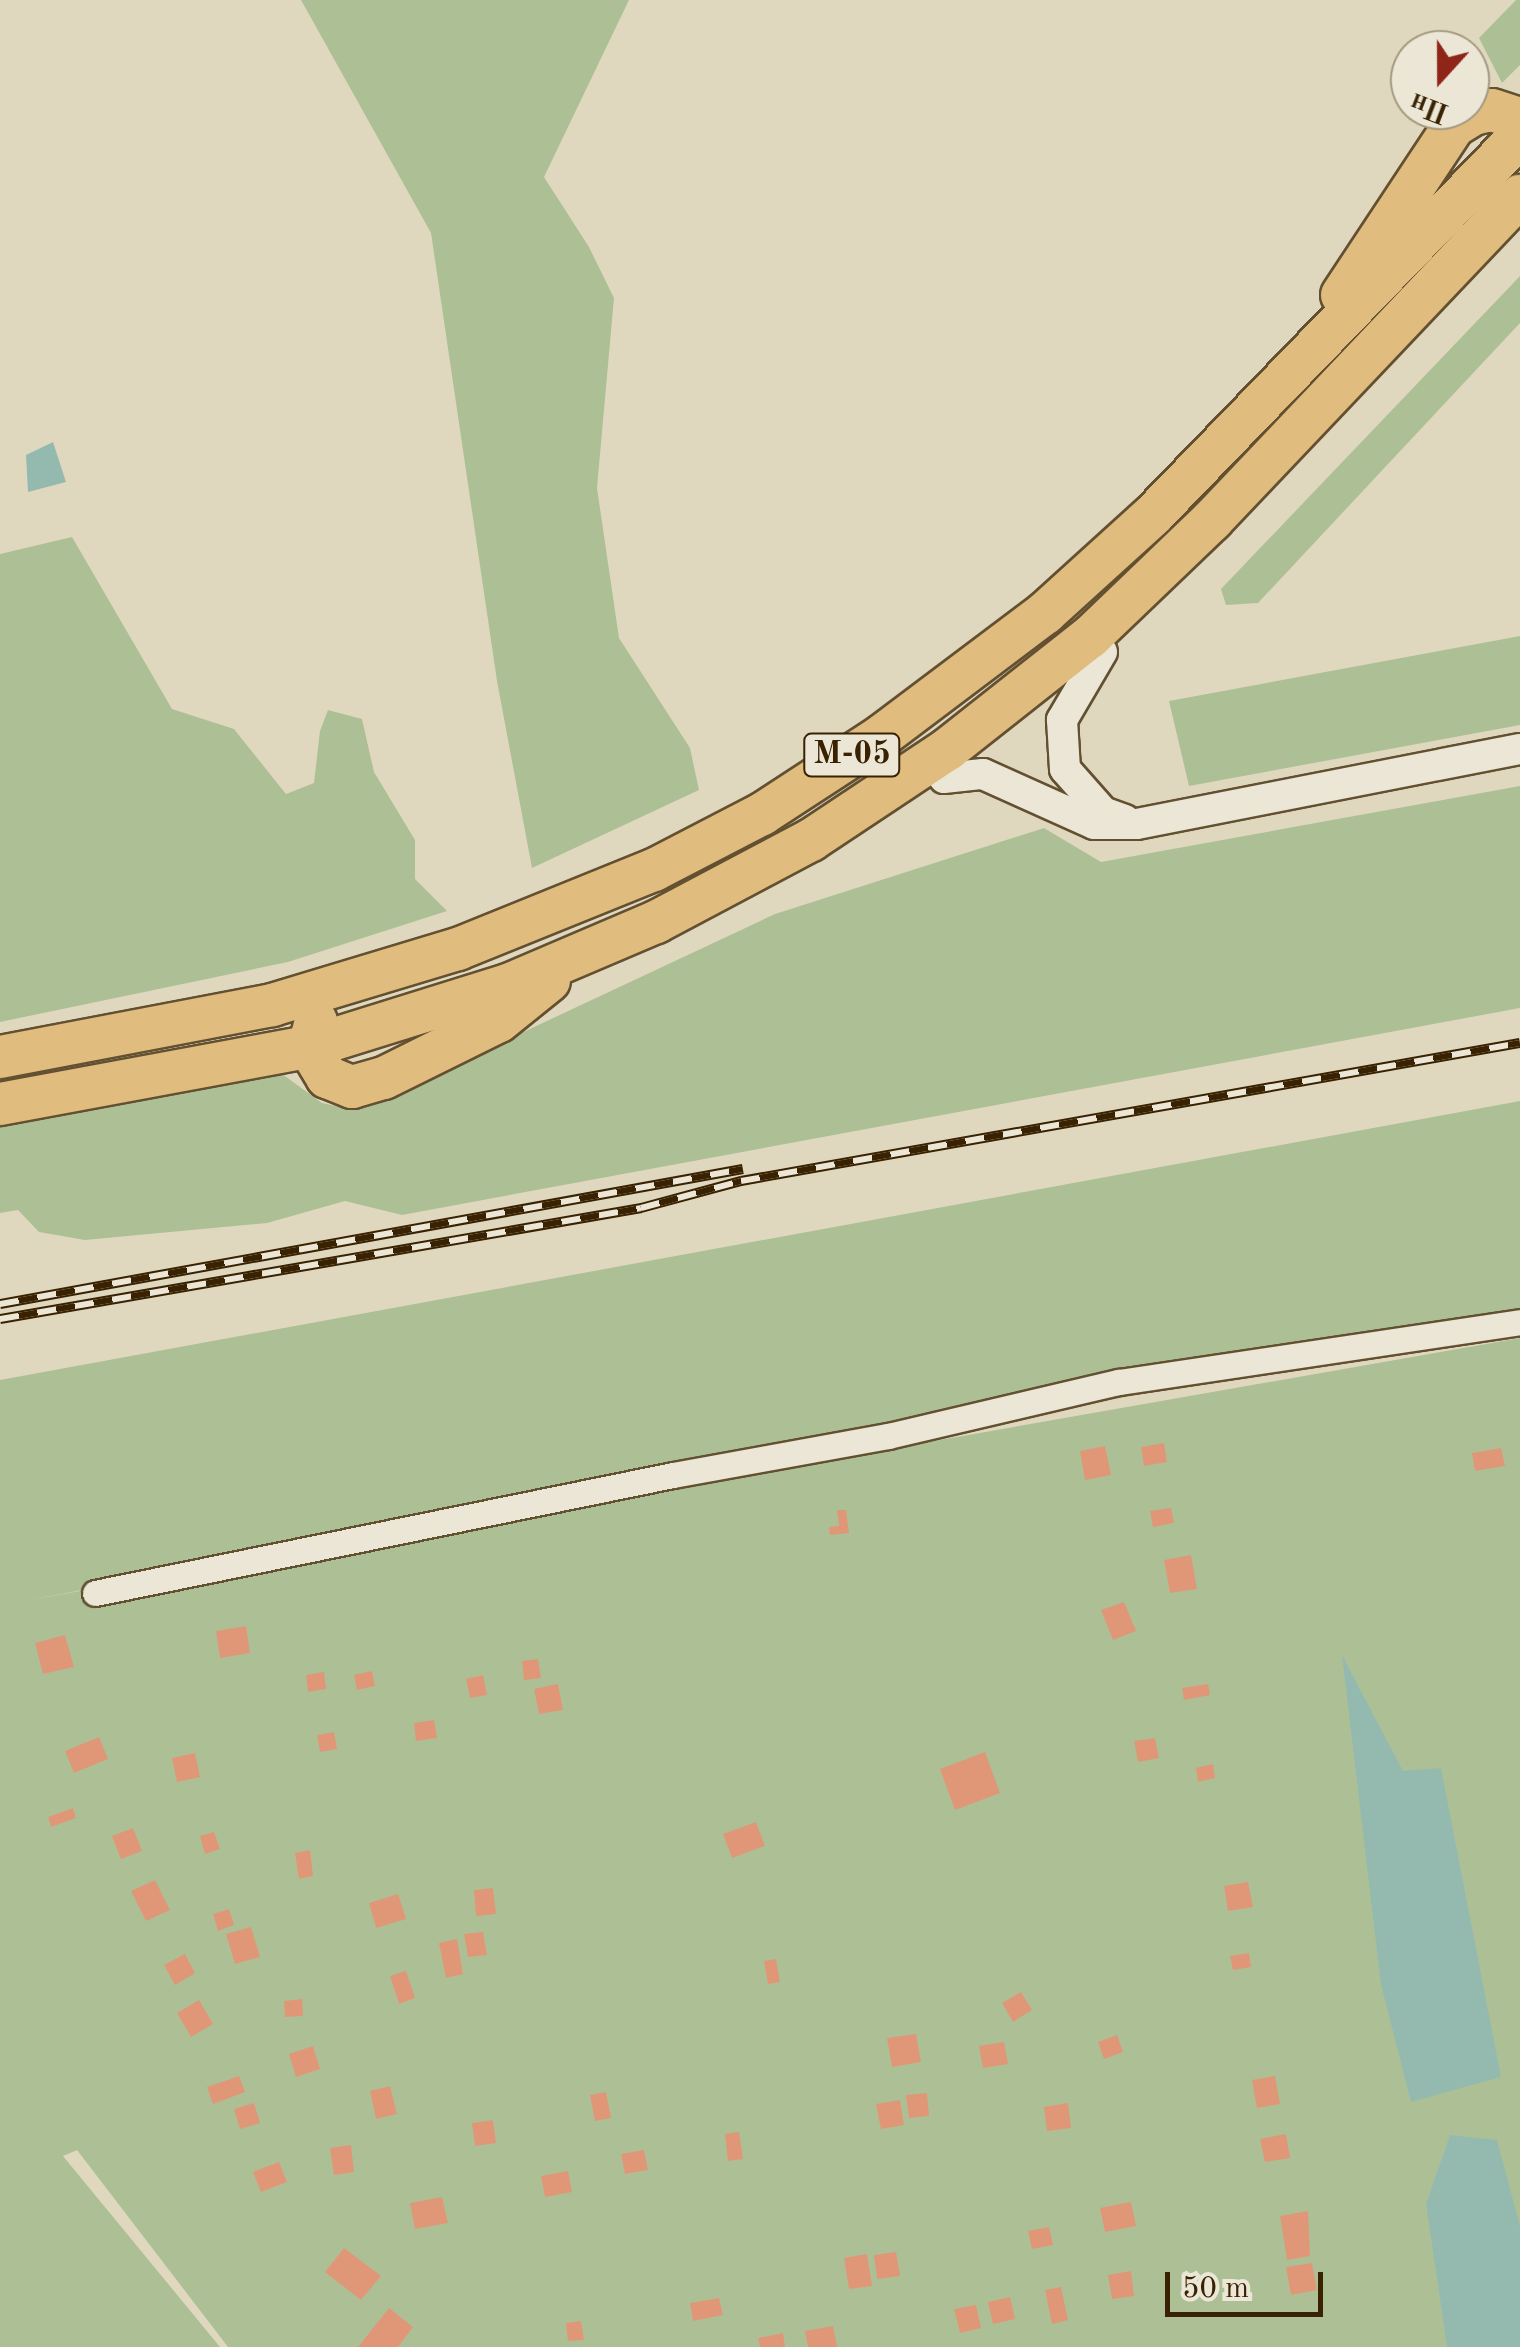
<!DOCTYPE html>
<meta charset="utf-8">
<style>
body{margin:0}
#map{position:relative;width:1520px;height:2347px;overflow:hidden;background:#e0d8be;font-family:"Old Standard TT",serif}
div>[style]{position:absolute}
.green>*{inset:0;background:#adc095}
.water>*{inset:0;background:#94bab0}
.building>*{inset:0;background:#e09778}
.roads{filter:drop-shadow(2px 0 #635031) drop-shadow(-2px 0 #635031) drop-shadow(0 2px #635031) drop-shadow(0 -2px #635031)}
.minor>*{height:25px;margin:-12.5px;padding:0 12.5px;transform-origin:12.5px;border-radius:12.5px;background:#ebe6d5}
.tertiary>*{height:30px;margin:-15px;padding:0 15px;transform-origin:15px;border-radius:15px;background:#ebe6d5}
.trunk>*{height:42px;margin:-21px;padding:0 21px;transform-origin:21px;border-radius:21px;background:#e0bc7f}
.rail>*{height:10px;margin-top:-5px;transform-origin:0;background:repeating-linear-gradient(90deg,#ebe6d5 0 19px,#392202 0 38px);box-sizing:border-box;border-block:2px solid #392202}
span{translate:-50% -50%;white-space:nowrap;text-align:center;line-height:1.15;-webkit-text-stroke:8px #ebe6d5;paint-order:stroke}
.shield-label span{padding:2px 8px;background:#ebe6d5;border:2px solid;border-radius:8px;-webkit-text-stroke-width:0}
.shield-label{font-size:32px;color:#392202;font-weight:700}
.north{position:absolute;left:1390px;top:30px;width:100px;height:100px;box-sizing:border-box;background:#ebe6d5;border:2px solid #a49881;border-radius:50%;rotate:201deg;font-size:28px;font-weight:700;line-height:40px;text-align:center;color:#392202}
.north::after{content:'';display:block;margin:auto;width:35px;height:45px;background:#8f2418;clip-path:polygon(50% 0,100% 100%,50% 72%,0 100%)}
.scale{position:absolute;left:1165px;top:2272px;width:158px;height:45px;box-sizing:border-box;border:5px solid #392202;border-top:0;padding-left:12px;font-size:30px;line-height:35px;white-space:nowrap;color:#392202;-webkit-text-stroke:8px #ebe6d5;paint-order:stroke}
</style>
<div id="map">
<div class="green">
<i style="clip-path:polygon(301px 0,629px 0,544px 177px,589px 247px,614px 298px,597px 488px,619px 638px,690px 748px,699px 790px,532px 868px,497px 681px,431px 233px)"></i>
<i style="clip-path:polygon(1516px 0,1520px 0,1520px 65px,1502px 83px,1479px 38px)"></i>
<i style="clip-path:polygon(1520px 276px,1520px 323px,1258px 603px,1226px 605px,1221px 589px)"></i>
<i style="clip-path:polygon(72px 537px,172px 709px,234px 729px,286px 794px,314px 783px,320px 731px,328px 710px,362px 719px,374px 772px,415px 840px,415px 879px,447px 911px,288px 962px,0 1022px,0 554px)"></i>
<i style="clip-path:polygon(1520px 636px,1520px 725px,1189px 786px,1169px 701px)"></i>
<i style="clip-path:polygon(1520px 786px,1520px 1008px,402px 1215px,345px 1201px,267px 1223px,85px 1240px,39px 1232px,18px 1210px,0 1213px,0 1125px,278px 1071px,322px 1103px,345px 1108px,387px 1096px,775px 914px,1044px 828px,1101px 862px)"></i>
<i style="clip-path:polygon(1520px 1101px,1520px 1324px,23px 1601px,1520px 1338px,1520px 2347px,228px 2347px,77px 2150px,63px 2156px,220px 2347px,0 2347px,0 1380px)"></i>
</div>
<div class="water">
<i style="clip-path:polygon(53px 442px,66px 482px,28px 492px,26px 455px)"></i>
<i style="clip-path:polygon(1342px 1655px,1403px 1771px,1441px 1768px,1501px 2077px,1411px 2102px,1381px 1985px)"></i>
<i style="clip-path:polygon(1450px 2135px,1497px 2140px,1520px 2226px,1520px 2347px,1447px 2347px,1426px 2204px)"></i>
</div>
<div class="building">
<i style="clip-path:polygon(1164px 1443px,1167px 1462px,1144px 1466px,1141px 1447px)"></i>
<i style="clip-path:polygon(1105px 1446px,1111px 1475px,1085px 1480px,1080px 1451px)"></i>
<i style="clip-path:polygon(1501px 1448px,1505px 1466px,1475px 1471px,1472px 1453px)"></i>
<i style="clip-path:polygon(1171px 1508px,1174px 1523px,1153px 1527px,1150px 1511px)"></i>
<i style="clip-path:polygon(837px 1510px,846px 1510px,849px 1533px,830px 1535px,829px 1527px,839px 1526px)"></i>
<i style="clip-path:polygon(1191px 1555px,1197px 1589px,1170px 1593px,1164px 1560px)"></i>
<i style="clip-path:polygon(1124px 1602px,1136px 1631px,1113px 1640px,1101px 1610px)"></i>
<i style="clip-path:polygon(246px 1626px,250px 1653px,220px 1658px,216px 1631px)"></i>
<i style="clip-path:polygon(65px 1635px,74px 1667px,43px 1674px,35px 1643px)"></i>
<i style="clip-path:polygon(538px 1659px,541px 1678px,524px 1680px,522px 1661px)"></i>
<i style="clip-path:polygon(372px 1671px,375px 1686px,357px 1690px,354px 1675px)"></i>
<i style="clip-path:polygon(324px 1672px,326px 1689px,308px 1692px,306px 1675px)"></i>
<i style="clip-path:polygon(483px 1675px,487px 1695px,470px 1698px,466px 1679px)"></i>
<i style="clip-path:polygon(558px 1684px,563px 1710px,539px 1714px,534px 1689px)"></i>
<i style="clip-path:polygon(1208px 1684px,1210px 1695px,1184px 1700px,1182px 1688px)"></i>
<i style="clip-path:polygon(434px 1720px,437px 1738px,416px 1741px,414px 1723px)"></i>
<i style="clip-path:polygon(334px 1732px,337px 1749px,320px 1752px,317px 1735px)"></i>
<i style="clip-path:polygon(99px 1737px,108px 1759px,74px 1773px,65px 1751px)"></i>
<i style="clip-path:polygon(1155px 1738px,1159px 1758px,1138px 1762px,1134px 1741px)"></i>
<i style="clip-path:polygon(985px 1752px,1000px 1793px,955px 1810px,940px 1769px)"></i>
<i style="clip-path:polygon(195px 1753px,200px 1777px,177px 1782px,172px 1758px)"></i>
<i style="clip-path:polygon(1213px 1764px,1215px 1778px,1198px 1782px,1196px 1768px)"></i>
<i style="clip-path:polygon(73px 1808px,76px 1818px,51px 1827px,48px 1817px)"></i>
<i style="clip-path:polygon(756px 1822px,765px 1846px,732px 1858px,723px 1834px)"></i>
<i style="clip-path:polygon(133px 1828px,142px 1851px,121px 1859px,112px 1836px)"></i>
<i style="clip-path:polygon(214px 1832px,220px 1849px,205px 1854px,200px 1836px)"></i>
<i style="clip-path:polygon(310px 1850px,313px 1876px,299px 1879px,295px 1853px)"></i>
<i style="clip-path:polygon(155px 1880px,170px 1910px,146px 1921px,131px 1891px)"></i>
<i style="clip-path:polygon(1248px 1882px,1253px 1907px,1228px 1911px,1224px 1886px)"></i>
<i style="clip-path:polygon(493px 1888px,496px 1914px,476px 1916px,474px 1890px)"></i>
<i style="clip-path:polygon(398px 1894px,406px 1919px,376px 1928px,369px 1903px)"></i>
<i style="clip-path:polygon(229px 1909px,234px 1925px,218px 1931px,213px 1914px)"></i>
<i style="clip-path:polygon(251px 1927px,260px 1957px,235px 1964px,226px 1934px)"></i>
<i style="clip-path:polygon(483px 1932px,487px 1955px,468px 1957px,464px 1934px)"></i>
<i style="clip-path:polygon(457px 1939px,463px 1974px,446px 1978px,439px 1943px)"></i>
<i style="clip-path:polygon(1249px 1953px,1251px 1967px,1233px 1970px,1230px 1956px)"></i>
<i style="clip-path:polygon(185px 1954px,195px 1973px,175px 1985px,164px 1965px)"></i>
<i style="clip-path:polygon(776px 1959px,780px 1982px,768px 1984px,764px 1961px)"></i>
<i style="clip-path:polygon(406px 1971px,415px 1998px,399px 2004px,390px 1976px)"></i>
<i style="clip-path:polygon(1021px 1992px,1032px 2010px,1013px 2022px,1002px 2003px)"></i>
<i style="clip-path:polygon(302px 1999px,303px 2016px,285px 2017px,284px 2001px)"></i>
<i style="clip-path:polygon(199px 2000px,213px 2024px,191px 2037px,177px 2013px)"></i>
<i style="clip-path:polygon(916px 2034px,921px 2062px,892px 2067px,887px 2038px)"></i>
<i style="clip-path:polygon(1117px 2035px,1123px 2052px,1104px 2059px,1098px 2042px)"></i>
<i style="clip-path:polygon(1004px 2042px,1008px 2064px,983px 2068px,979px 2046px)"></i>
<i style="clip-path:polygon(313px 2046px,320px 2069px,296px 2077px,289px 2054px)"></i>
<i style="clip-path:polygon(239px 2076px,245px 2092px,213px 2104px,207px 2087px)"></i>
<i style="clip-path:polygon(1275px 2076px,1280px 2104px,1257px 2108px,1252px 2080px)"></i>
<i style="clip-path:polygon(390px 2086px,397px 2114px,376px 2119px,370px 2091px)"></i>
<i style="clip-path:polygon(606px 2092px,611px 2118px,595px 2121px,590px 2095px)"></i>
<i style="clip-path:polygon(927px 2093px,929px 2116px,909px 2118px,906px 2095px)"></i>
<i style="clip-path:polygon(900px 2100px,904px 2125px,881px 2129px,876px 2104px)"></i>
<i style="clip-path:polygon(254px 2103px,260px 2123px,240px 2129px,234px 2109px)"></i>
<i style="clip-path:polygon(1068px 2103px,1071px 2128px,1047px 2131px,1044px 2107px)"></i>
<i style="clip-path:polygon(493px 2120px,496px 2143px,475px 2146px,472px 2123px)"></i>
<i style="clip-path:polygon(739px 2132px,743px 2159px,728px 2161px,725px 2134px)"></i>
<i style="clip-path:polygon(1286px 2134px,1290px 2158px,1265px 2162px,1260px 2139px)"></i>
<i style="clip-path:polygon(351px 2145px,354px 2172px,334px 2175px,330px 2148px)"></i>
<i style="clip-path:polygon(644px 2150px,648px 2170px,625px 2174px,621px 2154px)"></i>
<i style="clip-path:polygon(279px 2162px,287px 2182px,261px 2192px,253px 2172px)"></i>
<i style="clip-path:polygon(568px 2171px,572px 2192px,545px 2197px,541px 2176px)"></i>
<i style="clip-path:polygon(442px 2197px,448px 2223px,415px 2229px,410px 2203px)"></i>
<i style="clip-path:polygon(1131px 2202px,1136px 2226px,1105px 2232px,1100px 2208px)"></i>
<i style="clip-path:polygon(1308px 2211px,1310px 2256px,1287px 2260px,1280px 2216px)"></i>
<i style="clip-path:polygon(1049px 2227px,1053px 2245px,1032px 2249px,1028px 2231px)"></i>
<i style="clip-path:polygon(344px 2248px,381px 2276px,361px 2300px,325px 2272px)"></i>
<i style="clip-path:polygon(896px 2252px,900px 2276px,877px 2279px,874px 2255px)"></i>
<i style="clip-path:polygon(867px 2254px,872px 2286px,849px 2289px,844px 2258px)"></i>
<i style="clip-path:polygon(1312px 2263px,1317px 2290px,1291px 2295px,1286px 2267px)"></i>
<i style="clip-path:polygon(1131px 2271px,1134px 2296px,1112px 2299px,1108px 2275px)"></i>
<i style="clip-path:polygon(1061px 2287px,1068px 2320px,1052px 2324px,1045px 2290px)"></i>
<i style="clip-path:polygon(1010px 2297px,1015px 2319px,993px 2324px,988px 2302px)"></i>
<i style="clip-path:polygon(719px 2298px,723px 2315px,693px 2321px,690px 2303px)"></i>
<i style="clip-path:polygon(976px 2305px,981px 2328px,960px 2333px,954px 2309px)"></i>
<i style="clip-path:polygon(389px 2308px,413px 2327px,398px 2347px,358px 2347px)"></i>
<i style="clip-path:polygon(581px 2321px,584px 2340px,568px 2341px,566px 2323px)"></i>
<i style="clip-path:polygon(833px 2326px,837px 2347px,808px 2347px,805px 2331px)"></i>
<i style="clip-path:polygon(783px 2333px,785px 2347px,760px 2347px,758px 2338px)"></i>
</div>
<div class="roads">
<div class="minor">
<i style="left:95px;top:1593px;width:590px;rotate:-11.54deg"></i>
<i style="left:673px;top:1475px;width:219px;rotate:-10.3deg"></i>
<i style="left:888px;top:1436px;width:237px;rotate:-13.2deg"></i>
<i style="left:1119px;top:1382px;width:405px;rotate:-8.5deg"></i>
</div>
<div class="tertiary">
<i style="left:1102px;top:652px;width:79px;rotate:120.5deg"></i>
<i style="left:1062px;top:720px;width:49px;rotate:86.5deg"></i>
<i style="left:1065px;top:769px;width:57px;rotate:48.5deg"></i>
<i style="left:1103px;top:812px;width:23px;rotate:20deg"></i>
<i style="left:944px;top:778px;width:39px;rotate:-6deg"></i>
<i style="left:983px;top:774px;width:122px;rotate:24.2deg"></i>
<i style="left:1094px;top:824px;width:43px"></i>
<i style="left:1137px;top:824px;width:390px;rotate:-11.1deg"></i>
</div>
<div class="trunk">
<i style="left:1342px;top:295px;width:203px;rotate:-56.5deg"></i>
<i style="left:1454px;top:126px;width:22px;rotate:-32deg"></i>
<i style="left:1473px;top:114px;width:19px;rotate:-12deg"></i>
<i style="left:1492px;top:110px;width:29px;rotate:18deg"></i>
<i style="left:316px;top:1021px;width:27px;rotate:105deg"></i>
<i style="left:309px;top:1047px;width:35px;rotate:59deg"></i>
<i style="left:327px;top:1077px;width:27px;rotate:22deg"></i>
<i style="left:352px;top:1087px;width:33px;rotate:-16deg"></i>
<i style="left:384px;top:1078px;width:128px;rotate:-26.4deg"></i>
<i style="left:499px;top:1021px;width:64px;rotate:-38.7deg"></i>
<i style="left:0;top:1057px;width:277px;rotate:-10.8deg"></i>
<i style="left:272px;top:1005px;width:194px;rotate:-16.8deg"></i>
<i style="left:458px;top:949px;width:211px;rotate:-22deg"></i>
<i style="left:654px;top:870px;width:122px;rotate:-27.4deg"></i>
<i style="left:762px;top:814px;width:145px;rotate:-33.1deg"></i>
<i style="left:883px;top:735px;width:203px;rotate:-37deg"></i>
<i style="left:1045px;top:613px;width:144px;rotate:-42.2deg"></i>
<i style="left:1152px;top:516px;width:529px;rotate:-45.92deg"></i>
<i style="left:0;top:1104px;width:314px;rotate:-10.5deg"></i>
<i style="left:309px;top:1047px;width:208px;rotate:-17.3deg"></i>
<i style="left:508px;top:985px;width:161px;rotate:-23.1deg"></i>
<i style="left:656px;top:922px;width:175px;rotate:-27.9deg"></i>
<i style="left:811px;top:840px;width:164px;rotate:-33.6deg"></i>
<i style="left:948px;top:749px;width:181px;rotate:-38.3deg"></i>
<i style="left:1090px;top:637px;width:169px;rotate:-43.8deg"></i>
<i style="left:1212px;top:520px;width:447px;rotate:-46.5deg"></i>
</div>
</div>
<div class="rail">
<i style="left:0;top:1304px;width:755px;rotate:-10.3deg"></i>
<i style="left:0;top:1319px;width:651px;rotate:-9.82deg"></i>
<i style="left:641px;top:1208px;width:104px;rotate:-15.1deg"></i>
<i style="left:741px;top:1181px;width:791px;rotate:-10.05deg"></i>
</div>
<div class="shield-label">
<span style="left:852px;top:755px">М-05</span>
</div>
<div class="north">Пн</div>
<div class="scale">50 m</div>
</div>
